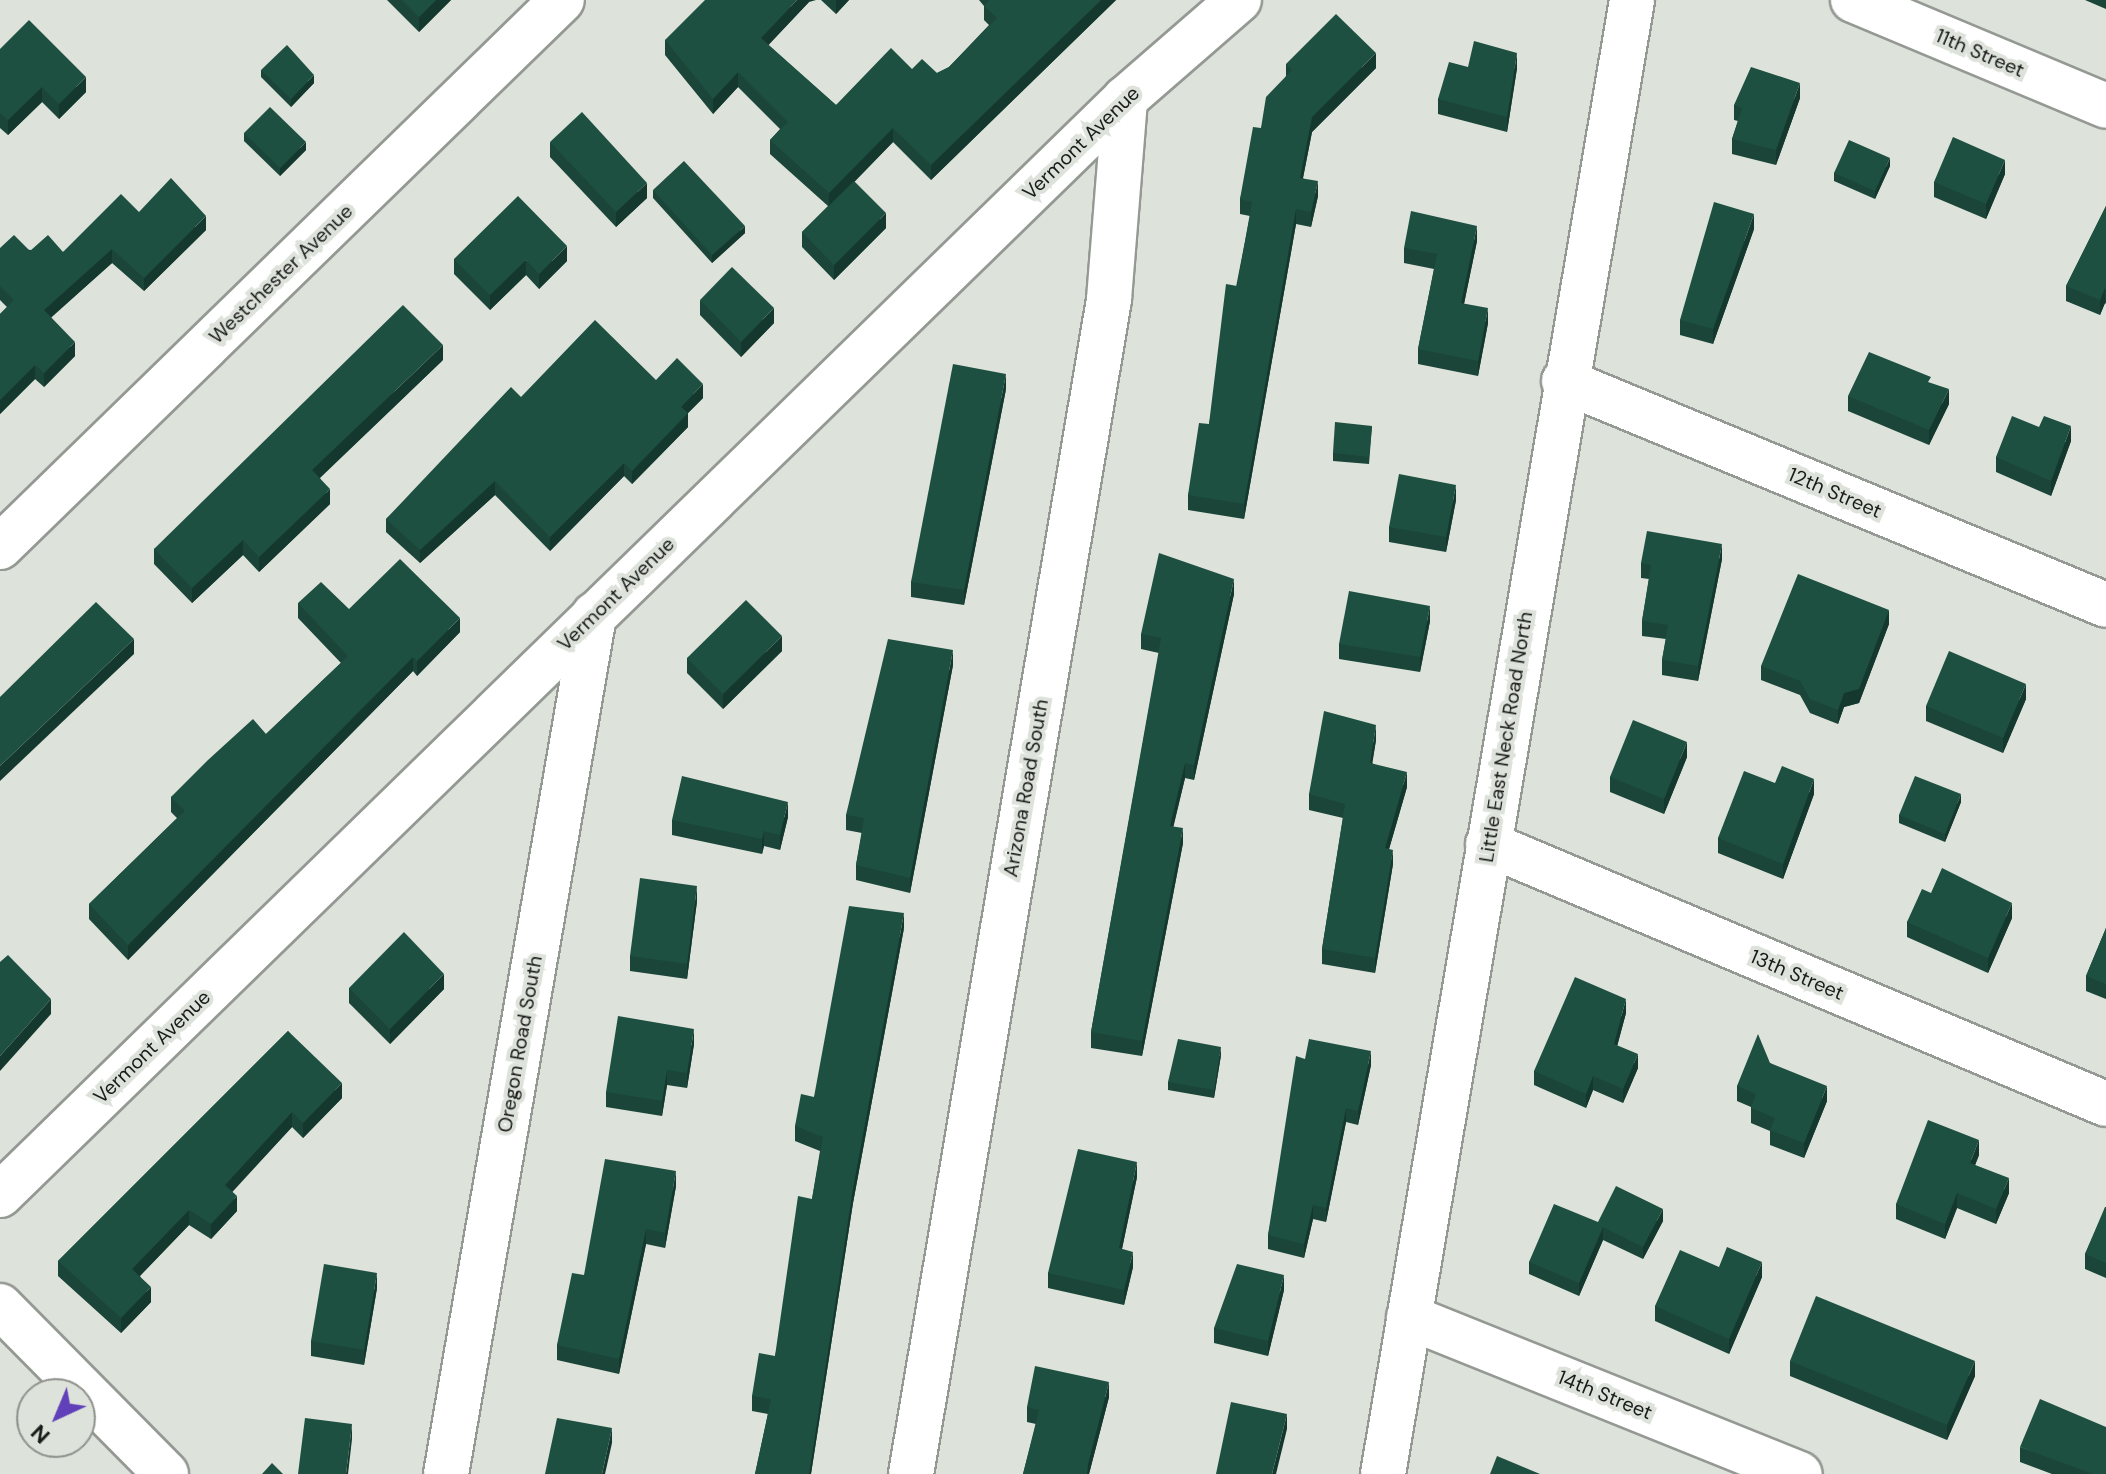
<!DOCTYPE html>
<style>
body{margin:0}
#map{position:relative;width:2106px;height:1474px;overflow:hidden;background:#dde2db;font-family:"DM Sans",sans-serif}
div>[style]{position:absolute}
.roads{filter:drop-shadow(2px 0 #949993) drop-shadow(-2px 0 #949993) drop-shadow(0 2px #949993) drop-shadow(0 -2px #949993)}
.minor>*{height:44px;margin:-22px;padding:0 22px;transform-origin:22px;border-radius:22px;background:#fff}
.major>*{height:44px;margin:-22px;padding:0 22px;transform-origin:22px;border-radius:22px;background:#fff}
.wall>*{inset:0;background:#1a4538}
.shaded-wall>*{inset:0;background:#15382e}
.building>*{inset:0;background:#1e5041}
span{translate:-50% -50%;white-space:nowrap;text-align:center;line-height:1.15;-webkit-text-stroke:8px #dde2db;paint-order:stroke}
.street-label{font-size:20px;color:#191b19}
.north{position:absolute;left:16px;top:1378px;width:80px;height:80px;box-sizing:border-box;background:#dde2db;border:2px solid #8f928d;border-radius:50%;rotate:224deg;font-size:22px;font-weight:700;line-height:32px;text-align:center;color:#191b19}
.north::after{content:'';display:block;margin:auto;width:28px;height:36px;background:#6041b9;clip-path:polygon(50% 0,100% 100%,50% 72%,0 100%)}
</style>
<div id="map">
<div class="roads">
<div class="minor">
<i style="left:1853px;top:0;width:274px;rotate:22.7deg"></i>
<i style="left:1564px;top:381px;width:586px;rotate:22.45deg"></i>
<i style="left:0;top:547px;width:784px;rotate:-44.23deg"></i>
<i style="left:1488px;top:844px;width:670px;rotate:22.82deg"></i>
<i style="left:0;top:1195px;width:1571px;rotate:-44.25deg"></i>
<i style="left:1125px;top:99px;width:151px;rotate:-41deg"></i>
<i style="left:0;top:1306px;width:236px;rotate:45.3deg"></i>
<i style="left:1409px;top:1317px;width:421px;rotate:21.9deg"></i>
<i style="left:446px;top:1474px;width:872px;rotate:-80.22deg"></i>
<i style="left:911px;top:1474px;width:1192px;rotate:-80.43deg"></i>
<i style="left:1109px;top:299px;width:201px;rotate:-85.4deg"></i>
</div>
<div class="major">
<i style="left:1383px;top:1474px;width:1495px;rotate:-80.41deg"></i>
</div>
</div>
<div class="wall">
<i style="clip-path:polygon(387px 0,451px 0,419px 32px)"></i>
<i style="clip-path:polygon(821px 0,849px 0,836px 14px)"></i>
<i style="clip-path:polygon(979px 0,1116px 0,931px 180px,893px 142px,854px 182px,886px 228px,834px 280px,802px 247px,802px 232px,828px 206px,770px 154px,770px 140px,780px 129px,738px 87px,713px 114px,665px 55px,665px 40px,809px 2px,768px 45px,836px 105px,912px 69px,937px 73px,949px 67px,989px 25px,984px 20px,984px 6px)"></i>
<i style="clip-path:polygon(2085px 0,2106px 0,2106px 9px)"></i>
<i style="clip-path:polygon(0 49px,86px 92px,59px 119px,42px 102px,8px 135px,0 128px)"></i>
<i style="clip-path:polygon(1286px 64px,1376px 68px,1312px 132px,1303px 178px,1318px 196px,1311px 227px,1296px 224px,1244px 519px,1188px 510px,1188px 495px,1209px 424px,1250px 216px,1240px 214px,1240px 199px,1261px 128px,1286px 76px)"></i>
<i style="clip-path:polygon(1468px 67px,1517px 68px,1507px 132px,1438px 114px,1438px 99px)"></i>
<i style="clip-path:polygon(261px 70px,314px 83px,291px 107px,261px 77px)"></i>
<i style="clip-path:polygon(1800px 98px,1776px 165px,1732px 154px,1732px 139px,1738px 121px,1734px 120px,1734px 105px)"></i>
<i style="clip-path:polygon(244px 133px,306px 150px,280px 176px,244px 141px)"></i>
<i style="clip-path:polygon(550px 142px,647px 198px,616px 227px,550px 157px)"></i>
<i style="clip-path:polygon(1890px 166px,1875px 199px,1834px 181px,1834px 173px)"></i>
<i style="clip-path:polygon(2005px 174px,1986px 219px,1934px 197px,1934px 182px)"></i>
<i style="clip-path:polygon(653px 190px,745px 233px,712px 263px,653px 198px)"></i>
<i style="clip-path:polygon(2106px 206px,2106px 304px,2105px 303px,2100px 315px,2066px 301px,2066px 286px)"></i>
<i style="clip-path:polygon(139px 212px,206px 230px,144px 291px,112px 263px,51px 317px,75px 356px,44px 387px,35px 379px,0 414px,0 314px,7px 307px,0 300px,0 248px,63px 252px)"></i>
<i style="clip-path:polygon(1754px 229px,1713px 344px,1680px 335px,1680px 320px)"></i>
<i style="clip-path:polygon(1477px 241px,1464px 304px,1488px 323px,1478px 376px,1418px 364px,1418px 349px,1434px 269px,1404px 263px,1404px 248px)"></i>
<i style="clip-path:polygon(454px 259px,567px 261px,539px 289px,526px 275px,490px 310px,454px 274px)"></i>
<i style="clip-path:polygon(700px 300px,774px 323px,741px 357px,700px 315px)"></i>
<i style="clip-path:polygon(443px 360px,320px 478px,330px 504px,259px 572px,243px 555px,192px 603px,154px 564px,154px 549px)"></i>
<i style="clip-path:polygon(656px 380px,703px 398px,688px 413px,688px 427px,632px 484px,624px 476px,550px 551px,495px 495px,420px 563px,386px 532px,386px 519px,521px 397px)"></i>
<i style="clip-path:polygon(1006px 389px,964px 605px,911px 597px,911px 582px)"></i>
<i style="clip-path:polygon(1848px 396px,1949px 404px,1929px 445px,1848px 411px)"></i>
<i style="clip-path:polygon(1372px 426px,1369px 464px,1333px 461px,1333px 453px)"></i>
<i style="clip-path:polygon(2071px 441px,2051px 496px,1996px 472px,1996px 457px)"></i>
<i style="clip-path:polygon(1456px 500px,1446px 552px,1389px 542px,1389px 527px)"></i>
<i style="clip-path:polygon(1722px 559px,1698px 681px,1662px 675px,1662px 660px,1666px 639px,1642px 636px,1642px 621px,1649px 579px,1641px 578px,1641px 563px)"></i>
<i style="clip-path:polygon(1234px 594px,1194px 780px,1185px 778px,1173px 827px,1183px 843px,1142px 1056px,1091px 1048px,1091px 1032px,1159px 653px,1141px 649px,1141px 634px)"></i>
<i style="clip-path:polygon(298px 603px,349px 609px,460px 632px,417px 676px,413px 671px,128px 960px,89px 919px,89px 904px,177px 818px,171px 812px,171px 797px,266px 734px,341px 663px,298px 618px)"></i>
<i style="clip-path:polygon(1430px 621px,1420px 672px,1339px 659px,1339px 644px)"></i>
<i style="clip-path:polygon(1889px 624px,1859px 703px,1844px 707px,1838px 724px,1810px 713px,1800px 695px,1761px 680px,1761px 666px)"></i>
<i style="clip-path:polygon(782px 651px,723px 709px,687px 673px,687px 658px)"></i>
<i style="clip-path:polygon(953px 665px,910px 893px,856px 880px,856px 865px,862px 833px,846px 830px,846px 815px)"></i>
<i style="clip-path:polygon(2026px 699px,2003px 753px,1926px 721px,1926px 706px)"></i>
<i style="clip-path:polygon(1376px 740px,1372px 763px,1407px 787px,1389px 849px,1393px 864px,1375px 973px,1322px 964px,1322px 949px,1343px 818px,1309px 810px,1309px 794px)"></i>
<i style="clip-path:polygon(1687px 757px,1664px 814px,1610px 792px,1610px 777px)"></i>
<i style="clip-path:polygon(1775px 783px,1814px 794px,1783px 879px,1718px 853px,1718px 838px)"></i>
<i style="clip-path:polygon(1961px 802px,1945px 842px,1899px 823px,1899px 815px)"></i>
<i style="clip-path:polygon(788px 817px,780px 850px,764px 846px,762px 854px,672px 835px,672px 820px)"></i>
<i style="clip-path:polygon(1931px 893px,2012px 918px,1988px 973px,1907px 937px,1907px 922px)"></i>
<i style="clip-path:polygon(697px 901px,687px 979px,630px 971px,630px 956px)"></i>
<i style="clip-path:polygon(904px 928px,853px 1203px,811px 1474px,755px 1474px,768px 1414px,752px 1411px,752px 1396px,775px 1356px,812px 1199px,820px 1151px,795px 1141px,795px 1126px,814px 1097px)"></i>
<i style="clip-path:polygon(2106px 928px,2106px 999px,2086px 991px,2086px 976px)"></i>
<i style="clip-path:polygon(349px 988px,444px 989px,390px 1044px,349px 1003px)"></i>
<i style="clip-path:polygon(1626px 1013px,1617px 1046px,1638px 1068px,1623px 1103px,1593px 1090px,1586px 1108px,1534px 1085px,1534px 1071px)"></i>
<i style="clip-path:polygon(288px 1031px,342px 1098px,303px 1138px,292px 1127px,232px 1191px,237px 1211px,211px 1239px,189px 1225px,140px 1276px,151px 1302px,121px 1333px,58px 1276px,58px 1261px)"></i>
<i style="clip-path:polygon(694px 1044px,687px 1088px,667px 1085px,662px 1116px,606px 1107px,606px 1092px)"></i>
<i style="clip-path:polygon(1221px 1055px,1214px 1098px,1168px 1090px,1168px 1082px)"></i>
<i style="clip-path:polygon(1305px 1059px,1371px 1065px,1358px 1125px,1346px 1122px,1326px 1222px,1313px 1219px,1304px 1258px,1268px 1249px,1268px 1235px)"></i>
<i style="clip-path:polygon(1770px 1063px,1827px 1101px,1804px 1158px,1770px 1145px,1770px 1131px,1751px 1123px,1751px 1107px,1737px 1101px,1737px 1086px)"></i>
<i style="clip-path:polygon(1979px 1155px,1975px 1165px,2009px 1193px,1996px 1224px,1957px 1208px,1945px 1239px,1896px 1219px,1896px 1204px)"></i>
<i style="clip-path:polygon(1137px 1177px,1122px 1249px,1133px 1267px,1124px 1305px,1048px 1288px,1048px 1273px)"></i>
<i style="clip-path:polygon(676px 1186px,665px 1248px,646px 1244px,619px 1374px,557px 1360px,557px 1345px,584px 1275px)"></i>
<i style="clip-path:polygon(2106px 1207px,2106px 1278px,2085px 1269px,2085px 1254px)"></i>
<i style="clip-path:polygon(1663px 1221px,1643px 1259px,1603px 1240px,1579px 1296px,1529px 1274px,1529px 1262px,1598px 1222px)"></i>
<i style="clip-path:polygon(1719px 1267px,1762px 1277px,1729px 1354px,1655px 1321px,1655px 1306px)"></i>
<i style="clip-path:polygon(377px 1288px,364px 1365px,311px 1356px,311px 1341px)"></i>
<i style="clip-path:polygon(1284px 1290px,1268px 1356px,1214px 1343px,1214px 1328px)"></i>
<i style="clip-path:polygon(1790px 1361px,1975px 1376px,1947px 1440px,1790px 1376px)"></i>
<i style="clip-path:polygon(1109px 1397px,1089px 1474px,1023px 1474px,1036px 1424px,1027px 1422px,1027px 1407px)"></i>
<i style="clip-path:polygon(2020px 1447px,2106px 1474px,2052px 1474px,2020px 1462px)"></i>
</div>
<div class="shaded-wall">
<i style="clip-path:polygon(436px 0,451px 0,419px 32px,419px 17px)"></i>
<i style="clip-path:polygon(797px 0,816px 0,809px 2px,761px 53px,761px 38px)"></i>
<i style="clip-path:polygon(836px 0,849px 0,836px 14px)"></i>
<i style="clip-path:polygon(1101px 0,1116px 0,931px 180px,931px 165px)"></i>
<i style="clip-path:polygon(1376px 53px,1376px 68px,1312px 132px,1300px 193px,1300px 178px,1312px 117px)"></i>
<i style="clip-path:polygon(1517px 53px,1517px 68px,1507px 132px,1507px 117px)"></i>
<i style="clip-path:polygon(738px 72px,738px 87px,713px 114px,713px 99px)"></i>
<i style="clip-path:polygon(314px 75px,314px 83px,291px 107px,291px 99px)"></i>
<i style="clip-path:polygon(86px 77px,86px 92px,59px 119px,59px 104px)"></i>
<i style="clip-path:polygon(1800px 83px,1800px 98px,1776px 165px,1776px 150px)"></i>
<i style="clip-path:polygon(42px 87px,42px 102px,8px 135px,8px 120px)"></i>
<i style="clip-path:polygon(893px 128px,893px 142px,829px 208px,829px 193px)"></i>
<i style="clip-path:polygon(306px 142px,306px 150px,280px 176px,280px 168px)"></i>
<i style="clip-path:polygon(1890px 158px,1890px 166px,1875px 199px,1875px 191px)"></i>
<i style="clip-path:polygon(2005px 160px,2005px 174px,1986px 219px,1986px 204px)"></i>
<i style="clip-path:polygon(1318px 181px,1318px 196px,1311px 227px,1311px 212px)"></i>
<i style="clip-path:polygon(647px 183px,647px 198px,616px 227px,616px 212px)"></i>
<i style="clip-path:polygon(1296px 209px,1296px 224px,1244px 519px,1244px 504px)"></i>
<i style="clip-path:polygon(886px 213px,886px 228px,834px 280px,834px 265px)"></i>
<i style="clip-path:polygon(1754px 214px,1754px 229px,1713px 344px,1713px 329px)"></i>
<i style="clip-path:polygon(206px 216px,206px 230px,144px 291px,144px 278px)"></i>
<i style="clip-path:polygon(745px 226px,745px 233px,712px 263px,712px 255px)"></i>
<i style="clip-path:polygon(1477px 226px,1477px 241px,1461px 318px,1461px 303px)"></i>
<i style="clip-path:polygon(567px 246px,567px 261px,539px 289px,539px 274px)"></i>
<i style="clip-path:polygon(112px 249px,112px 263px,44px 324px,44px 310px)"></i>
<i style="clip-path:polygon(526px 260px,526px 275px,490px 310px,490px 295px)"></i>
<i style="clip-path:polygon(2105px 288px,2105px 303px,2100px 315px,2100px 300px)"></i>
<i style="clip-path:polygon(774px 308px,774px 323px,741px 357px,741px 342px)"></i>
<i style="clip-path:polygon(1488px 308px,1488px 323px,1478px 376px,1478px 361px)"></i>
<i style="clip-path:polygon(75px 342px,75px 356px,44px 387px,44px 373px)"></i>
<i style="clip-path:polygon(443px 345px,443px 360px,312px 485px,312px 470px)"></i>
<i style="clip-path:polygon(35px 365px,35px 379px,0 414px,0 400px)"></i>
<i style="clip-path:polygon(1006px 374px,1006px 389px,964px 605px,964px 590px)"></i>
<i style="clip-path:polygon(703px 384px,703px 398px,681px 420px,681px 407px)"></i>
<i style="clip-path:polygon(1949px 389px,1949px 404px,1929px 445px,1929px 430px)"></i>
<i style="clip-path:polygon(688px 413px,688px 427px,632px 484px,632px 471px)"></i>
<i style="clip-path:polygon(2071px 426px,2071px 441px,2051px 496px,2051px 481px)"></i>
<i style="clip-path:polygon(624px 463px,624px 476px,550px 551px,550px 537px)"></i>
<i style="clip-path:polygon(495px 481px,495px 495px,420px 563px,420px 550px)"></i>
<i style="clip-path:polygon(1456px 485px,1456px 500px,1446px 552px,1446px 537px)"></i>
<i style="clip-path:polygon(330px 489px,330px 504px,259px 572px,259px 557px)"></i>
<i style="clip-path:polygon(243px 540px,243px 555px,192px 603px,192px 588px)"></i>
<i style="clip-path:polygon(1722px 544px,1722px 559px,1698px 681px,1698px 666px)"></i>
<i style="clip-path:polygon(1234px 579px,1234px 594px,1194px 780px,1194px 765px)"></i>
<i style="clip-path:polygon(1430px 606px,1430px 621px,1420px 672px,1420px 657px)"></i>
<i style="clip-path:polygon(1889px 610px,1889px 624px,1859px 703px,1844px 707px,1838px 724px,1838px 710px,1844px 693px)"></i>
<i style="clip-path:polygon(460px 618px,460px 632px,417px 676px,417px 661px)"></i>
<i style="clip-path:polygon(782px 636px,782px 651px,723px 709px,723px 694px)"></i>
<i style="clip-path:polygon(134px 639px,134px 654px,0 781px,0 766px)"></i>
<i style="clip-path:polygon(953px 650px,953px 665px,910px 893px,910px 878px)"></i>
<i style="clip-path:polygon(413px 657px,413px 671px,128px 960px,128px 945px)"></i>
<i style="clip-path:polygon(2026px 684px,2026px 699px,2003px 753px,2003px 738px)"></i>
<i style="clip-path:polygon(1376px 725px,1376px 740px,1370px 778px,1370px 763px)"></i>
<i style="clip-path:polygon(1687px 742px,1687px 757px,1664px 814px,1664px 799px)"></i>
<i style="clip-path:polygon(1185px 763px,1185px 778px,1170px 841px,1170px 826px)"></i>
<i style="clip-path:polygon(1407px 772px,1407px 787px,1385px 863px,1385px 848px)"></i>
<i style="clip-path:polygon(1814px 779px,1814px 794px,1783px 879px,1783px 864px)"></i>
<i style="clip-path:polygon(1961px 794px,1961px 802px,1945px 842px,1945px 834px)"></i>
<i style="clip-path:polygon(788px 802px,788px 817px,780px 850px,780px 835px)"></i>
<i style="clip-path:polygon(1183px 828px,1183px 843px,1142px 1056px,1142px 1041px)"></i>
<i style="clip-path:polygon(764px 831px,764px 846px,762px 854px,762px 839px)"></i>
<i style="clip-path:polygon(1393px 850px,1393px 864px,1375px 973px,1375px 958px)"></i>
<i style="clip-path:polygon(697px 886px,697px 901px,687px 979px,687px 964px)"></i>
<i style="clip-path:polygon(2012px 903px,2012px 918px,1988px 973px,1988px 958px)"></i>
<i style="clip-path:polygon(904px 913px,904px 928px,853px 1203px,811px 1474px,809px 1474px,853px 1188px)"></i>
<i style="clip-path:polygon(444px 974px,444px 989px,390px 1044px,390px 1029px)"></i>
<i style="clip-path:polygon(51px 999px,51px 1014px,0 1071px,0 1056px)"></i>
<i style="clip-path:polygon(1626px 999px,1626px 1013px,1614px 1058px,1614px 1044px)"></i>
<i style="clip-path:polygon(694px 1029px,694px 1044px,687px 1088px,687px 1073px)"></i>
<i style="clip-path:polygon(1221px 1047px,1221px 1055px,1214px 1098px,1214px 1090px)"></i>
<i style="clip-path:polygon(1371px 1051px,1371px 1065px,1358px 1125px,1358px 1111px)"></i>
<i style="clip-path:polygon(1638px 1054px,1638px 1068px,1623px 1103px,1623px 1089px)"></i>
<i style="clip-path:polygon(667px 1070px,667px 1085px,662px 1116px,662px 1101px)"></i>
<i style="clip-path:polygon(1593px 1076px,1593px 1090px,1586px 1108px,1586px 1094px)"></i>
<i style="clip-path:polygon(342px 1083px,342px 1098px,303px 1138px,303px 1123px)"></i>
<i style="clip-path:polygon(1827px 1086px,1827px 1101px,1804px 1158px,1804px 1143px)"></i>
<i style="clip-path:polygon(1346px 1108px,1346px 1122px,1326px 1222px,1326px 1208px)"></i>
<i style="clip-path:polygon(292px 1112px,292px 1127px,225px 1200px,225px 1185px)"></i>
<i style="clip-path:polygon(1979px 1140px,1979px 1155px,1970px 1178px,1970px 1163px)"></i>
<i style="clip-path:polygon(1137px 1162px,1137px 1177px,1119px 1263px,1119px 1248px)"></i>
<i style="clip-path:polygon(676px 1171px,676px 1186px,665px 1248px,665px 1233px)"></i>
<i style="clip-path:polygon(2009px 1178px,2009px 1193px,1996px 1224px,1996px 1209px)"></i>
<i style="clip-path:polygon(1957px 1193px,1957px 1208px,1945px 1239px,1945px 1224px)"></i>
<i style="clip-path:polygon(237px 1196px,237px 1211px,211px 1239px,211px 1224px)"></i>
<i style="clip-path:polygon(1313px 1205px,1313px 1219px,1304px 1258px,1304px 1244px)"></i>
<i style="clip-path:polygon(1663px 1209px,1663px 1221px,1643px 1259px,1643px 1247px)"></i>
<i style="clip-path:polygon(189px 1210px,189px 1225px,132px 1284px,132px 1269px)"></i>
<i style="clip-path:polygon(1603px 1227px,1603px 1240px,1579px 1296px,1579px 1283px)"></i>
<i style="clip-path:polygon(646px 1229px,646px 1244px,619px 1374px,619px 1359px)"></i>
<i style="clip-path:polygon(1133px 1252px,1133px 1267px,1124px 1305px,1124px 1290px)"></i>
<i style="clip-path:polygon(1762px 1262px,1762px 1277px,1729px 1354px,1729px 1339px)"></i>
<i style="clip-path:polygon(377px 1273px,377px 1288px,364px 1365px,364px 1350px)"></i>
<i style="clip-path:polygon(1284px 1275px,1284px 1290px,1268px 1356px,1268px 1341px)"></i>
<i style="clip-path:polygon(151px 1287px,151px 1302px,121px 1333px,121px 1318px)"></i>
<i style="clip-path:polygon(1975px 1361px,1975px 1376px,1947px 1440px,1947px 1425px)"></i>
<i style="clip-path:polygon(1109px 1382px,1109px 1397px,1089px 1474px,1087px 1474px,1088px 1464px)"></i>
<i style="clip-path:polygon(1287px 1414px,1287px 1429px,1276px 1474px,1272px 1474px)"></i>
<i style="clip-path:polygon(352px 1424px,352px 1439px,348px 1474px,346px 1474px)"></i>
<i style="clip-path:polygon(612px 1428px,612px 1443px,605px 1474px,602px 1474px)"></i>
</div>
<div class="building">
<i style="clip-path:polygon(402px 0,436px 0,419px 17px)"></i>
<i style="clip-path:polygon(705px 0,797px 0,761px 38px,836px 105px,891px 48px,912px 69px,922px 59px,937px 73px,949px 67px,997px 18px,984px 6px,990px 0,1101px 0,931px 165px,893px 128px,829px 193px,770px 140px,788px 122px,738px 72px,713px 99px,665px 40px)"></i>
<i style="clip-path:polygon(1336px 14px,1376px 53px,1312px 117px,1300px 178px,1318px 181px,1311px 212px,1296px 209px,1244px 504px,1188px 495px,1199px 423px,1209px 424px,1226px 284px,1237px 286px,1252px 202px,1240px 199px,1253px 127px,1261px 128px,1266px 97px,1292px 70px,1286px 64px)"></i>
<i style="clip-path:polygon(29px 20px,86px 77px,59px 104px,42px 87px,8px 120px,0 113px,0 49px)"></i>
<i style="clip-path:polygon(1474px 41px,1517px 53px,1507px 117px,1438px 99px,1449px 62px,1468px 67px)"></i>
<i style="clip-path:polygon(287px 45px,314px 75px,291px 99px,261px 70px)"></i>
<i style="clip-path:polygon(1751px 67px,1800px 83px,1776px 150px,1732px 139px,1742px 108px,1734px 105px)"></i>
<i style="clip-path:polygon(270px 107px,306px 142px,280px 168px,244px 133px)"></i>
<i style="clip-path:polygon(582px 112px,647px 183px,616px 212px,550px 142px)"></i>
<i style="clip-path:polygon(1953px 137px,2005px 160px,1986px 204px,1934px 182px)"></i>
<i style="clip-path:polygon(1849px 140px,1890px 158px,1875px 191px,1834px 173px)"></i>
<i style="clip-path:polygon(684px 161px,745px 226px,712px 255px,653px 190px)"></i>
<i style="clip-path:polygon(171px 178px,206px 216px,144px 278px,112px 249px,44px 310px,75px 342px,44px 373px,35px 365px,0 400px,0 314px,14px 300px,0 286px,0 248px,14px 235px,30px 251px,48px 235px,63px 252px,121px 194px,139px 212px)"></i>
<i style="clip-path:polygon(854px 181px,886px 213px,834px 265px,802px 232px)"></i>
<i style="clip-path:polygon(518px 196px,567px 246px,539px 274px,526px 260px,490px 295px,454px 259px)"></i>
<i style="clip-path:polygon(1714px 202px,1754px 214px,1713px 329px,1680px 320px)"></i>
<i style="clip-path:polygon(2106px 206px,2106px 289px,2105px 288px,2100px 300px,2066px 286px)"></i>
<i style="clip-path:polygon(1411px 211px,1477px 226px,1461px 303px,1488px 308px,1478px 361px,1418px 349px,1437px 254px,1404px 248px)"></i>
<i style="clip-path:polygon(732px 267px,774px 308px,741px 342px,700px 300px)"></i>
<i style="clip-path:polygon(403px 305px,443px 345px,312px 470px,330px 489px,259px 557px,243px 540px,192px 588px,154px 549px)"></i>
<i style="clip-path:polygon(595px 320px,656px 380px,677px 358px,703px 384px,681px 407px,688px 413px,632px 471px,624px 463px,550px 537px,495px 481px,420px 550px,386px 519px,511px 387px,521px 397px)"></i>
<i style="clip-path:polygon(1869px 352px,1931px 377px,1928px 382px,1949px 389px,1929px 430px,1848px 396px)"></i>
<i style="clip-path:polygon(953px 364px,1006px 374px,964px 590px,911px 582px)"></i>
<i style="clip-path:polygon(2012px 416px,2039px 427px,2044px 416px,2071px 426px,2051px 481px,1996px 457px)"></i>
<i style="clip-path:polygon(1335px 422px,1372px 426px,1369px 457px,1333px 453px)"></i>
<i style="clip-path:polygon(1399px 474px,1456px 485px,1446px 537px,1389px 527px)"></i>
<i style="clip-path:polygon(1647px 531px,1722px 544px,1698px 666px,1662px 660px,1668px 625px,1642px 621px,1651px 565px,1641px 563px)"></i>
<i style="clip-path:polygon(1159px 553px,1234px 579px,1194px 765px,1185px 763px,1170px 826px,1183px 828px,1142px 1041px,1091px 1032px,1161px 638px,1141px 634px)"></i>
<i style="clip-path:polygon(400px 559px,460px 618px,417px 661px,413px 657px,128px 945px,89px 904px,185px 811px,171px 797px,208px 760px,253px 719px,266px 734px,348px 656px,298px 603px,321px 582px,349px 609px)"></i>
<i style="clip-path:polygon(1798px 574px,1889px 610px,1859px 689px,1844px 693px,1838px 710px,1810px 699px,1800px 681px,1761px 666px)"></i>
<i style="clip-path:polygon(1349px 591px,1430px 606px,1420px 657px,1339px 644px)"></i>
<i style="clip-path:polygon(746px 600px,782px 636px,723px 694px,687px 658px)"></i>
<i style="clip-path:polygon(96px 602px,134px 639px,0 766px,0 697px)"></i>
<i style="clip-path:polygon(888px 639px,953px 650px,910px 878px,856px 865px,864px 818px,846px 815px)"></i>
<i style="clip-path:polygon(1949px 651px,2026px 684px,2003px 738px,1926px 706px)"></i>
<i style="clip-path:polygon(1324px 711px,1376px 725px,1370px 763px,1407px 772px,1385px 848px,1393px 850px,1375px 958px,1322px 949px,1345px 804px,1309px 794px)"></i>
<i style="clip-path:polygon(1633px 720px,1687px 742px,1664px 799px,1610px 777px)"></i>
<i style="clip-path:polygon(1782px 766px,1814px 779px,1783px 864px,1718px 838px,1744px 771px,1775px 783px)"></i>
<i style="clip-path:polygon(682px 776px,788px 802px,780px 835px,764px 831px,762px 839px,672px 820px)"></i>
<i style="clip-path:polygon(1915px 776px,1961px 794px,1945px 834px,1899px 815px)"></i>
<i style="clip-path:polygon(1942px 868px,2012px 903px,1988px 958px,1907px 922px,1922px 889px,1931px 893px)"></i>
<i style="clip-path:polygon(640px 878px,697px 886px,687px 964px,630px 956px)"></i>
<i style="clip-path:polygon(849px 906px,904px 913px,853px 1188px,809px 1474px,755px 1474px,771px 1399px,752px 1396px,759px 1353px,775px 1356px,798px 1196px,812px 1199px,823px 1137px,795px 1126px,801px 1094px,814px 1097px)"></i>
<i style="clip-path:polygon(2106px 928px,2106px 984px,2086px 976px)"></i>
<i style="clip-path:polygon(404px 932px,444px 974px,390px 1029px,349px 988px)"></i>
<i style="clip-path:polygon(8px 955px,51px 999px,0 1056px,0 962px)"></i>
<i style="clip-path:polygon(1575px 977px,1626px 999px,1614px 1044px,1638px 1054px,1623px 1089px,1593px 1076px,1586px 1094px,1534px 1071px)"></i>
<i style="clip-path:polygon(618px 1016px,694px 1029px,687px 1073px,667px 1070px,662px 1101px,606px 1092px)"></i>
<i style="clip-path:polygon(288px 1031px,342px 1083px,303px 1123px,292px 1112px,225px 1185px,237px 1196px,211px 1224px,189px 1210px,132px 1269px,151px 1287px,121px 1318px,58px 1261px)"></i>
<i style="clip-path:polygon(1758px 1034px,1770px 1063px,1827px 1086px,1804px 1143px,1770px 1130px,1775px 1118px,1751px 1108px,1756px 1094px,1737px 1086px)"></i>
<i style="clip-path:polygon(1178px 1039px,1221px 1047px,1214px 1090px,1168px 1082px)"></i>
<i style="clip-path:polygon(1309px 1039px,1371px 1051px,1358px 1111px,1346px 1108px,1326px 1208px,1313px 1205px,1304px 1244px,1268px 1235px,1296px 1056px,1305px 1059px)"></i>
<i style="clip-path:polygon(1928px 1120px,1979px 1140px,1970px 1163px,2009px 1178px,1996px 1209px,1957px 1193px,1945px 1224px,1896px 1204px)"></i>
<i style="clip-path:polygon(1078px 1149px,1137px 1162px,1119px 1248px,1133px 1252px,1124px 1290px,1048px 1273px)"></i>
<i style="clip-path:polygon(605px 1159px,676px 1171px,665px 1233px,646px 1229px,619px 1359px,557px 1345px,572px 1273px,584px 1275px)"></i>
<i style="clip-path:polygon(1616px 1186px,1663px 1209px,1643px 1247px,1603px 1227px,1579px 1283px,1529px 1262px,1554px 1204px,1598px 1222px)"></i>
<i style="clip-path:polygon(2105px 1207px,2106px 1207px,2106px 1263px,2085px 1254px)"></i>
<i style="clip-path:polygon(1727px 1247px,1762px 1262px,1729px 1339px,1655px 1306px,1680px 1250px,1719px 1267px)"></i>
<i style="clip-path:polygon(324px 1264px,377px 1273px,364px 1350px,311px 1341px)"></i>
<i style="clip-path:polygon(1237px 1264px,1284px 1275px,1268px 1341px,1214px 1328px)"></i>
<i style="clip-path:polygon(1816px 1296px,1975px 1361px,1947px 1425px,1790px 1361px)"></i>
<i style="clip-path:polygon(1035px 1366px,1109px 1382px,1088px 1464px,1087px 1474px,1023px 1474px,1039px 1410px,1027px 1407px)"></i>
<i style="clip-path:polygon(2040px 1399px,2106px 1427px,2106px 1474px,2093px 1474px,2020px 1447px)"></i>
<i style="clip-path:polygon(1231px 1402px,1287px 1414px,1272px 1474px,1216px 1474px)"></i>
<i style="clip-path:polygon(305px 1418px,352px 1424px,346px 1474px,298px 1474px)"></i>
<i style="clip-path:polygon(557px 1418px,612px 1428px,602px 1474px,545px 1474px)"></i>
<i style="clip-path:polygon(1497px 1456px,1540px 1474px,1490px 1474px)"></i>
<i style="clip-path:polygon(272px 1463px,283px 1474px,262px 1474px)"></i>
</div>
<div class="street-label">
<span style="left:1980px;top:53px;rotate:23deg">11th Street</span>
<span style="left:1081px;top:143px;rotate:-44deg">Vermont Avenue</span>
<span style="left:281px;top:274px;rotate:-44deg">Westchester Avenue</span>
<span style="left:1835px;top:493px;rotate:23deg">12th Street</span>
<span style="left:616px;top:594px;rotate:-44deg">Vermont Avenue</span>
<span style="left:1506px;top:737px;rotate:-81deg">Little East Neck Road North</span>
<span style="left:1026px;top:788px;rotate:-80deg">Arizona Road South</span>
<span style="left:1797px;top:975px;rotate:23deg">13th Street</span>
<span style="left:520px;top:1044px;rotate:-80deg">Oregon Road South</span>
<span style="left:152px;top:1047px;rotate:-44deg">Vermont Avenue</span>
<span style="left:1605px;top:1395px;rotate:22deg">14th Street</span>
</div>
<div class="north">N</div>
</div>
